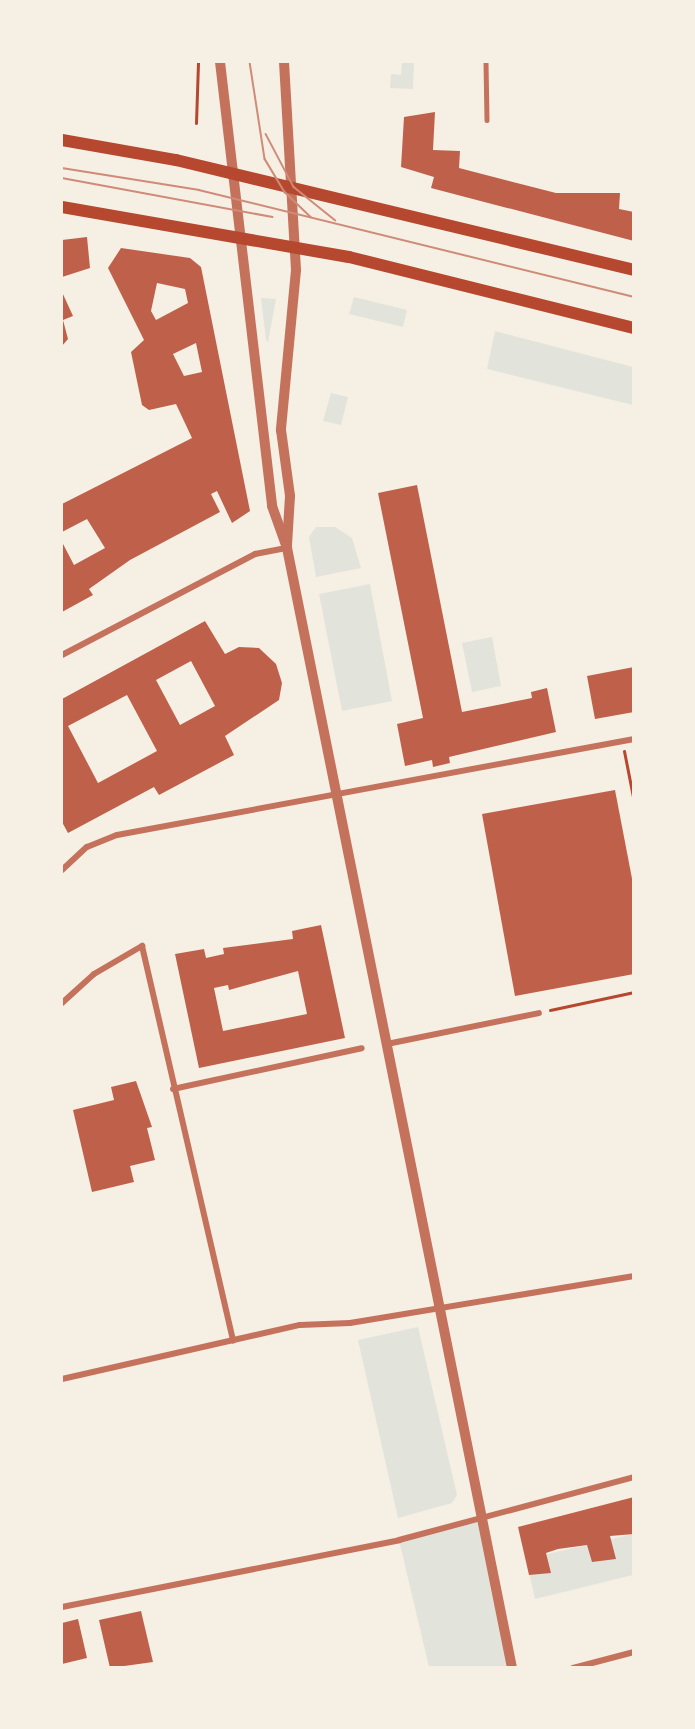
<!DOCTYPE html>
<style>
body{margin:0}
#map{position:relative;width:695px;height:1729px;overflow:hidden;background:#f6efe4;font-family:Rubik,sans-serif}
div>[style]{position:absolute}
.green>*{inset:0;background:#e2e4dc}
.building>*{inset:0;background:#bf614a}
.path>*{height:3px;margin:-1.5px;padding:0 1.5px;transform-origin:1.5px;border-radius:1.5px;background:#b5482f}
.service>*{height:4.5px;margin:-2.25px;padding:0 2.25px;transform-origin:2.25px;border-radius:2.25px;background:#c5725c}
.minor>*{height:6px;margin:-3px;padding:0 3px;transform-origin:3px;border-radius:3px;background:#c5725c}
.tertiary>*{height:10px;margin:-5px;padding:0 5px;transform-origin:5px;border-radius:5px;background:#c5725c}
.secondary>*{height:12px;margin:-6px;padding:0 6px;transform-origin:6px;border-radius:6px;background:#b5482f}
.tram>*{height:1.5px;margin:-0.75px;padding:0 0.75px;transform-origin:0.75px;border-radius:0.75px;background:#cf8b77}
span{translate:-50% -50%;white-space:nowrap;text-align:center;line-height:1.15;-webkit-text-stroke:6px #f6efe4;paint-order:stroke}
.frame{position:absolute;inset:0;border:63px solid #f6efe4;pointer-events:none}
</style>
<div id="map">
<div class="green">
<i style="clip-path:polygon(402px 62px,414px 62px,413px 89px,390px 88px,391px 74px,401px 75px)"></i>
<i style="clip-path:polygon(354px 297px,407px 310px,403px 327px,349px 314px)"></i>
<i style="clip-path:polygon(261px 298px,276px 299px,268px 342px,266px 340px)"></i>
<i style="clip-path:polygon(495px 331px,633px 367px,633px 405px,487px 369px)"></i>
<i style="clip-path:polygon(331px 393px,348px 397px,341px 425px,323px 421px)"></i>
<i style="clip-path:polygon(316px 527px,335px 527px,352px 538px,361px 568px,316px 577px,309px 537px)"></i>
<i style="clip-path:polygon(370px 584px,392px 701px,342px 711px,319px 594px)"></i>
<i style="clip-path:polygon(492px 637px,501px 686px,472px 692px,462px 643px)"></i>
<i style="clip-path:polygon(418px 1327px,457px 1495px,452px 1503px,398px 1518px,358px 1340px)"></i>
<i style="clip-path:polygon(481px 1518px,512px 1667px,429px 1667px,399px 1540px)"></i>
<i style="clip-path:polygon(633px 1534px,633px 1575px,535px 1599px,526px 1559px)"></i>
</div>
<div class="building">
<i style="clip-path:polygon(435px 112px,433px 150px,460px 151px,459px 168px,556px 193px,620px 193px,619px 209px,634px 212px,634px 241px,431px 188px,434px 177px,401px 167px,404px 117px)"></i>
<i style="clip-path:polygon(87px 237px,90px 268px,62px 277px,62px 240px)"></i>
<i style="clip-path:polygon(evenodd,121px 248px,190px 258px,201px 267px,250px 511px,232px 523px,217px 491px,211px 494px,220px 512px,130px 560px,89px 589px,93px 595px,62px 612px,62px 542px,74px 565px,105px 548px,87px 519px,62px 532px,62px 504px,192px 438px,176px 404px,149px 410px,142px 405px,131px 352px,144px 340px,108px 268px,121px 248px,157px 283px,185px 289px,188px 303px,156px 320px,151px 311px,157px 283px,121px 248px,196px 343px,202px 372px,184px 376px,173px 354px,196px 343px)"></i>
<i style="clip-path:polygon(62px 292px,73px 316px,63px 320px,68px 339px,62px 346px)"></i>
<i style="clip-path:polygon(417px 485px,462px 712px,532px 698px,531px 692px,547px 688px,556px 732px,449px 757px,450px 763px,433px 767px,432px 760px,405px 766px,397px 724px,423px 718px,378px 493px)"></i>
<i style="clip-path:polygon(evenodd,205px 621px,225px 654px,239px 647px,259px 648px,276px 664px,282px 683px,279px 700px,225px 736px,234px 755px,159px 795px,154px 787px,68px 833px,62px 822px,62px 699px,205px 621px,191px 661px,215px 706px,180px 725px,156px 680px,191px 661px,205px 621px,127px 695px,157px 751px,98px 783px,68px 726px,127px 695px)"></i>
<i style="clip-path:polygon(634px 667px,634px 712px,595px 719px,587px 676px)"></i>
<i style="clip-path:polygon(615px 790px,634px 889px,634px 974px,515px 996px,482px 814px)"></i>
<i style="clip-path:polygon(evenodd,321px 925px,345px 1038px,199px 1068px,175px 954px,204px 949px,206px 958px,224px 954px,223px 948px,293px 939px,292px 931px,321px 925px,298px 971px,307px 1014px,223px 1031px,214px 988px,228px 985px,229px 990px,298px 971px)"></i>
<i style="clip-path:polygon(136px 1081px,152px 1127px,147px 1128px,155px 1160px,130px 1166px,134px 1182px,92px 1192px,73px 1110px,114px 1100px,111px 1087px)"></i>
<i style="clip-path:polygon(634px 1497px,634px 1534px,610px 1536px,616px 1559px,592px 1562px,587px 1545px,558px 1549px,546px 1553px,551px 1573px,529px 1575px,518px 1527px)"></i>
<i style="clip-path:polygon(141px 1611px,153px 1662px,110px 1668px,99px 1620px)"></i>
<i style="clip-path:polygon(78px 1619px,87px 1658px,62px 1664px,62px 1623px)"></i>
</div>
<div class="path">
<i style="left:196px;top:123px;width:61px;rotate:-88.1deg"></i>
<i style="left:624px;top:751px;width:52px;rotate:78.9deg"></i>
<i style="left:550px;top:1010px;width:86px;rotate:-12.1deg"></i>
</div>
<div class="service">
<i style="left:486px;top:62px;width:58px;rotate:89deg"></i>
</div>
<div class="minor">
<i style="left:62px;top:655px;width:218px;rotate:-27.6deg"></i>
<i style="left:255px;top:554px;width:33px;rotate:-11deg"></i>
<i style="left:62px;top:870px;width:34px;rotate:-43deg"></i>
<i style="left:87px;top:847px;width:32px;rotate:-22deg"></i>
<i style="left:117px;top:835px;width:526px;rotate:-10.52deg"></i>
<i style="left:62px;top:1003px;width:43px;rotate:-42.2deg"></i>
<i style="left:94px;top:974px;width:56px;rotate:-30.3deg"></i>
<i style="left:142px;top:946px;width:405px;rotate:77deg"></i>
<i style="left:387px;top:1044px;width:155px;rotate:-11.5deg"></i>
<i style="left:173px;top:1089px;width:193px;rotate:-12.2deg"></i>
<i style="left:62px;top:1379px;width:244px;rotate:-12.8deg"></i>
<i style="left:300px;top:1325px;width:50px;rotate:-2.3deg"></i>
<i style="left:350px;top:1323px;width:288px;rotate:-9.4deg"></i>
<i style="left:62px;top:1607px;width:344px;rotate:-11.2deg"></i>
<i style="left:399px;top:1540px;width:243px;rotate:-15deg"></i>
<i style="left:573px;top:1668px;width:63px;rotate:-14.7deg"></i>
</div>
<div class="tertiary">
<i style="left:220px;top:62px;width:447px;rotate:83.3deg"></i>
<i style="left:272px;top:506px;width:45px;rotate:70.3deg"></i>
<i style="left:287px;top:548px;width:1142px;rotate:78.64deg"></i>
<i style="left:284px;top:62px;width:208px;rotate:86.7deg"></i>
<i style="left:296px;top:270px;width:161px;rotate:95.4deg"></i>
<i style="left:281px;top:430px;width:67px;rotate:82.2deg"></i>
<i style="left:290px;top:496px;width:49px;rotate:93.5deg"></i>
</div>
<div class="secondary">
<i style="left:62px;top:140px;width:116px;rotate:10deg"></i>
<i style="left:176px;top:160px;width:471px;rotate:13.5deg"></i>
<i style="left:62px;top:207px;width:291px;rotate:9.9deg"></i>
<i style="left:349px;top:257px;width:294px;rotate:14deg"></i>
</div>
<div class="tram">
<i style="left:250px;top:62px;width:98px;rotate:81.2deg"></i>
<i style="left:265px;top:159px;width:39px;rotate:59deg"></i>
<i style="left:285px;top:192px;width:36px;rotate:44deg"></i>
<i style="left:266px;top:134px;width:60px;rotate:62.2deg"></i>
<i style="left:294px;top:187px;width:53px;rotate:38.8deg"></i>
<i style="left:62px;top:168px;width:139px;rotate:9.1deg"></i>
<i style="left:199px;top:190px;width:448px;rotate:13.8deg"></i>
<i style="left:62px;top:178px;width:214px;rotate:10.5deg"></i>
</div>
<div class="frame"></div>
</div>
